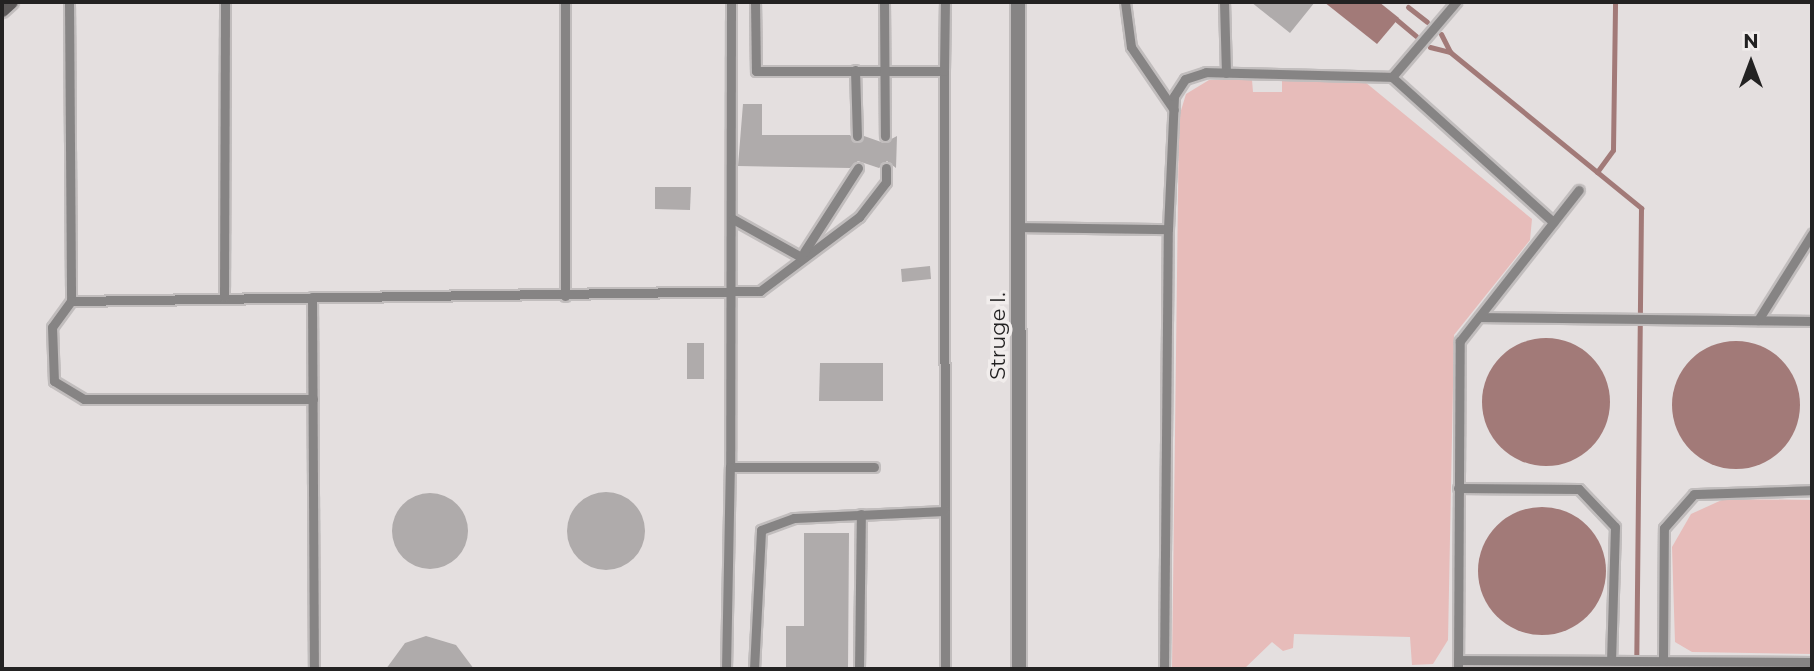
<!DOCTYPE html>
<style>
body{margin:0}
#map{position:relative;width:1814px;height:671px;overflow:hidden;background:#e4dfdf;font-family:Montserrat,sans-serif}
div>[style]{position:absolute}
.green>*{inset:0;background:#e7bcba}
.water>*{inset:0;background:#a27a78}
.round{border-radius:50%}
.stream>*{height:5px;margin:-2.5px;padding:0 2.5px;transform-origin:2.5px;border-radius:2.5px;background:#a27a78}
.building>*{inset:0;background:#afabab}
.roads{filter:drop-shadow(2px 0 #c1bdbd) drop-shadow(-2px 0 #c1bdbd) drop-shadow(0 2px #c1bdbd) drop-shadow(0 -2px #c1bdbd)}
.lane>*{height:9px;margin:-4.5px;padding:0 4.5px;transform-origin:4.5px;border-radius:4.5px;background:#868484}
.street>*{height:14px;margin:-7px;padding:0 7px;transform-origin:7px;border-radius:7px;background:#868484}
.secondary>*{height:14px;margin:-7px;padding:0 7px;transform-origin:7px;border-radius:7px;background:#5c5959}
span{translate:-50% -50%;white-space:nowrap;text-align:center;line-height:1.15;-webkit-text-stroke:7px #f1edec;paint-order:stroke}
.street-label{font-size:21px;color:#232222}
.frame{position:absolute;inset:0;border:4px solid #232222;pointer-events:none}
.north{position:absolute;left:1716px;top:28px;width:70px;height:70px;-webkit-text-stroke:5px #f1edec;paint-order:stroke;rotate:0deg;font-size:19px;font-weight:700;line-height:28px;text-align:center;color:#232222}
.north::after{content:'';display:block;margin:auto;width:24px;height:32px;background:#232222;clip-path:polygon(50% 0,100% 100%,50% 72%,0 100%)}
</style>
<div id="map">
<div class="green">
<i style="clip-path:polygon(1209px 80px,1252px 80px,1253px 92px,1282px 92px,1282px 80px,1365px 82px,1532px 219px,1530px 240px,1454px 335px,1448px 640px,1433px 664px,1412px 665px,1410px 637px,1294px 634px,1293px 648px,1283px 651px,1272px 642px,1244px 669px,1172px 669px,1179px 117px,1186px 94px)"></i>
<i style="clip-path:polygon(1724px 499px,1812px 500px,1812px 654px,1692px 652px,1675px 642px,1672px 547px,1691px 514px)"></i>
<i style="clip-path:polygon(1487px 666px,1624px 668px,1624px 669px,1476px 669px)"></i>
</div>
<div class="water">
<i style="clip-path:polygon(1324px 2px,1379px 2px,1399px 18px,1377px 44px)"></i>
<i class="round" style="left:1482px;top:338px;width:128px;height:128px"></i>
<i class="round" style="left:1672px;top:341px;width:128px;height:128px"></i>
<i class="round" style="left:1478px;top:507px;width:128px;height:128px"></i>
</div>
<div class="stream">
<i style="left:1408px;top:7px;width:24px;rotate:38deg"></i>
<i style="left:1397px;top:20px;width:25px;rotate:40deg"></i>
<i style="left:1441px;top:34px;width:20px;rotate:63deg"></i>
<i style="left:1450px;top:52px;width:247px;rotate:39.2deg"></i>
<i style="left:1641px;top:208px;width:461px;rotate:90.6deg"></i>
<i style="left:1430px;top:47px;width:21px;rotate:14deg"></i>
<i style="left:1597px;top:172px;width:27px;rotate:-54deg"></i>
<i style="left:1613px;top:150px;width:148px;rotate:-89.2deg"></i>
</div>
<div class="building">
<i style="clip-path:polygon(1251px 2px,1315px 2px,1290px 33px)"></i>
<i style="clip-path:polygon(743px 104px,762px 104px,762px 135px,850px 135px,857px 143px,864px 136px,884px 143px,897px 136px,896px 168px,887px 161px,879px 168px,858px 161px,850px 168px,738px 166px)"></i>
<i style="clip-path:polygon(655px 187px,691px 187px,690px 210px,655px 209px)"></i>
<i style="clip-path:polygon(930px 266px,931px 279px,902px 282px,901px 269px)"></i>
<i style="clip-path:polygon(687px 343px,704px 343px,704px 379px,687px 379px)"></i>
<i style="clip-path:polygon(820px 363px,883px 363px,883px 401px,819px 401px)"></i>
<i class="round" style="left:567px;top:492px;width:78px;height:78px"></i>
<i class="round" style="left:392px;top:493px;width:76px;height:76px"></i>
<i style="clip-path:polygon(804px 533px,849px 533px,848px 669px,786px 669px,786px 626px,804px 626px)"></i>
<i style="clip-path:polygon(426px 636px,456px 645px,474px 669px,386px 669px,405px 643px)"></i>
</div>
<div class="roads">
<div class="lane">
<i style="left:69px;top:2px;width:299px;rotate:89.6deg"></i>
<i style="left:71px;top:301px;width:689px;rotate:-0.83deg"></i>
<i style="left:760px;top:291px;width:124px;rotate:-36.8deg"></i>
<i style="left:859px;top:217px;width:44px;rotate:-52.4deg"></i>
<i style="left:886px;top:182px;width:14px;rotate:-90deg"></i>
<i style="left:565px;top:2px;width:294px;rotate:90deg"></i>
<i style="left:731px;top:2px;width:465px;rotate:90.1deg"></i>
<i style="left:730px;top:467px;width:144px"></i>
<i style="left:755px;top:2px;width:69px;rotate:89.2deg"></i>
<i style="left:756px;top:71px;width:188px"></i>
<i style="left:944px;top:71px;width:598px;rotate:89.9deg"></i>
<i style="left:884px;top:2px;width:134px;rotate:89.6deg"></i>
<i style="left:1125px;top:2px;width:45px;rotate:82.4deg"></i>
<i style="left:1131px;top:47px;width:76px;rotate:55.7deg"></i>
<i style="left:1224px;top:2px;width:71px;rotate:88.4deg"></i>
<i style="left:855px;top:70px;width:66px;rotate:88.3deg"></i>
<i style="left:944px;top:71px;width:69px;rotate:-89.2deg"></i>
<i style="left:1392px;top:77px;width:217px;rotate:42deg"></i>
<i style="left:733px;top:219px;width:78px;rotate:29.2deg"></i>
<i style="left:1019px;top:227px;width:149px;rotate:0.8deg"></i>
<i style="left:1168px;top:229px;width:133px;rotate:-87.4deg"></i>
<i style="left:1174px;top:96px;width:20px;rotate:-57deg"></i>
<i style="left:1185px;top:79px;width:22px;rotate:-18deg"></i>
<i style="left:1206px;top:72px;width:186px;rotate:1.5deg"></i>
<i style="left:1392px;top:77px;width:99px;rotate:-49.5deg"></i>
<i style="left:804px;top:252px;width:100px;rotate:-57.3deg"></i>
<i style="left:224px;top:297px;width:295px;rotate:-89.8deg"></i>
<i style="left:312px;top:297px;width:372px;rotate:89.7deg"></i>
<i style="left:71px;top:301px;width:32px;rotate:126deg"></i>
<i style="left:52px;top:327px;width:54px;rotate:87.9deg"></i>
<i style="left:54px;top:381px;width:35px;rotate:31deg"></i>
<i style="left:84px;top:399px;width:229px"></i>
<i style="left:1480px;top:317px;width:332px;rotate:0.7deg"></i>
<i style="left:1758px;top:320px;width:102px;rotate:-57.9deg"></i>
<i style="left:1458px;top:488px;width:121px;rotate:0.5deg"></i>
<i style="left:1579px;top:489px;width:52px;rotate:46.5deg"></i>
<i style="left:1615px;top:527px;width:133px;rotate:91.7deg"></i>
<i style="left:1458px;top:660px;width:354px;rotate:0.3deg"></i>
<i style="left:1663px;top:660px;width:132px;rotate:-89.6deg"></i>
<i style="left:1664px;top:528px;width:45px;rotate:-48.6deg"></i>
<i style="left:1694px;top:494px;width:118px;rotate:-1.9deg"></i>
<i style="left:726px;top:669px;width:202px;rotate:-88.9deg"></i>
<i style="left:754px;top:669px;width:139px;rotate:-87.1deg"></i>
<i style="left:761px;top:530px;width:35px;rotate:-20deg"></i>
<i style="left:794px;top:518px;width:151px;rotate:-2.7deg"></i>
<i style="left:859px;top:669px;width:155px;rotate:-89.3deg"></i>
<i style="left:1164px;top:669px;width:440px;rotate:-89.5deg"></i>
<i style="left:1458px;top:669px;width:328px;rotate:-89.7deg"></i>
<i style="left:1460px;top:341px;width:192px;rotate:-51.8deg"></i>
</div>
<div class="street">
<i style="left:1018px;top:2px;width:667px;rotate:89.91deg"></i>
</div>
<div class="secondary">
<i style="left:2px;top:10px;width:12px;rotate:-42deg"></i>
</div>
</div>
<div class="street-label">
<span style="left:998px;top:336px;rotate:-90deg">Struge I.</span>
</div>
<div class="frame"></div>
<div class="north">N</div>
</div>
